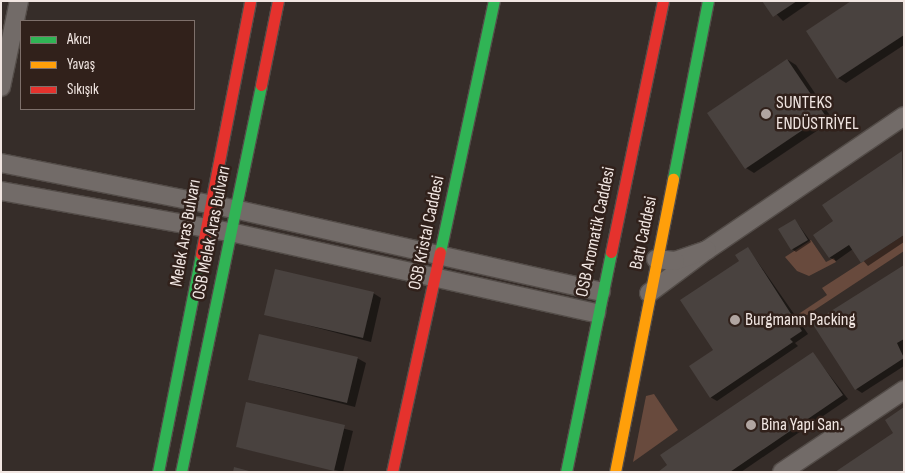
<!DOCTYPE html>
<meta charset="utf-8">
<style>
body{margin:0}
#map{position:relative;width:905px;height:473px;overflow:hidden;background:#362d29;font-family:"Sofia Sans Condensed",sans-serif}
div>[style]{position:absolute}
.green>*{inset:0;background:#684a3d}
.shadow>*{inset:0;background:#0007}
.building>*{inset:0;background:#49423f}
.roads{filter:drop-shadow(1px 0 #534c48) drop-shadow(-1px 0 #534c48) drop-shadow(0 1px #534c48) drop-shadow(0 -1px #534c48)}
.street>*{height:18px;margin:-9px;padding:0 9px;transform-origin:9px;border-radius:9px;background:#726b68}
.fast>*{height:11px;margin:-5.5px;padding:0 5.5px;transform-origin:5.5px;border-radius:5.5px;background:#30b455}
.slow>*{height:11px;margin:-5.5px;padding:0 5.5px;transform-origin:5.5px;border-radius:5.5px;background:#ff9f0a}
.jam>*{height:11px;margin:-5.5px;padding:0 5.5px;transform-origin:5.5px;border-radius:5.5px;background:#e5322d}
.dots>*{width:14px;height:14px;translate:-50% -50%;box-sizing:border-box;border:2px solid #31211b;border-radius:50%}
span{translate:-50% -50%;white-space:nowrap;text-align:center;line-height:1.15;-webkit-text-stroke:5px #31211b;paint-order:stroke}
.poi-label{font-size:18px;color:#f1e6e2}
.left{translate:0 -50%;text-align:left}
.street-label{font-size:18px;color:#f1e6e2}
.frame{position:absolute;inset:0;border:2px solid #f1e6e2;pointer-events:none}
.legend{position:absolute;left:20px;top:20px;width:175px;height:90px;box-sizing:border-box;background:#31211b;border:1px solid #7e706b;margin:0;padding:6px 9px;list-style:none;font-size:15px;color:#f1e6e2}
.legend li{display:flex;align-items:center;gap:10px;height:25px}
.legend b{width:25px;border:1px solid #7e706b}
</style>
<div id="map">
<div class="green">
<i style="clip-path:polygon(904px 235px,904px 251px,801px 319px,797px 315px,827px 295px,822px 288px)"></i>
<i style="clip-path:polygon(811px 240px,826px 262px,834px 258px,836px 262px,809px 276px,797px 271px,785px 257px)"></i>
<i style="clip-path:polygon(654px 394px,678px 430px,633px 462px,646px 396px)"></i>
</div>
<div class="shadow">
<i style="clip-path:polygon(764px 1px,812px 1px,783px 21px)"></i>
<i style="clip-path:polygon(904px 1px,904px 45px,846px 83px,838px 78px)"></i>
<i style="clip-path:polygon(788px 60px,796px 65px,833px 120px,754px 173px,746px 168px)"></i>
<i style="clip-path:polygon(902px 153px,904px 242px,868px 266px,853px 249px,836px 261px,829px 257px,835px 222px,824px 205px)"></i>
<i style="clip-path:polygon(795px 220px,811px 242px,796px 252px,792px 249px)"></i>
<i style="clip-path:polygon(748px 248px,808px 334px,795px 343px,798px 346px,717px 401px,710px 397px,714px 350px)"></i>
<i style="clip-path:polygon(904px 266px,904px 366px,862px 393px,856px 389px)"></i>
<i style="clip-path:polygon(373px 293px,381px 298px,371px 342px,265px 314px)"></i>
<i style="clip-path:polygon(813px 354px,848px 399px,741px 472px,660px 472px)"></i>
<i style="clip-path:polygon(357px 358px,366px 363px,355px 407px,249px 380px)"></i>
<i style="clip-path:polygon(247px 403px,353px 431px,343px 472px,237px 447px)"></i>
</div>
<div class="building">
<i style="clip-path:polygon(762px 1px,797px 1px,773px 17px)"></i>
<i style="clip-path:polygon(851px 1px,904px 1px,904px 35px,837px 79px,806px 31px)"></i>
<i style="clip-path:polygon(787px 59px,825px 115px,745px 169px,707px 113px)"></i>
<i style="clip-path:polygon(902px 151px,904px 235px,861px 263px,849px 245px,829px 258px,813px 235px,833px 221px,822px 205px)"></i>
<i style="clip-path:polygon(795px 219px,808px 240px,791px 250px,778px 229px)"></i>
<i style="clip-path:polygon(748px 247px,802px 331px,790px 339px,793px 342px,710px 398px,689px 366px,713px 350px,680px 300px,739px 261px,735px 255px)"></i>
<i style="clip-path:polygon(904px 265px,904px 339px,897px 343px,904px 358px,855px 390px,812px 323px)"></i>
<i style="clip-path:polygon(275px 269px,374px 292px,363px 338px,264px 315px)"></i>
<i style="clip-path:polygon(259px 334px,358px 357px,347px 403px,248px 380px)"></i>
<i style="clip-path:polygon(813px 352px,843px 395px,730px 472px,658px 472px,667px 465px,660px 455px)"></i>
<i style="clip-path:polygon(246px 402px,345px 425px,334px 471px,236px 447px)"></i>
<i style="clip-path:polygon(904px 407px,904px 472px,835px 472px,893px 433px,885px 420px)"></i>
<i style="clip-path:polygon(234px 467px,249px 471px,249px 472px,233px 472px)"></i>
</div>
<div class="roads">
<div class="street">
<i style="left:1px;top:87px;width:88px;rotate:-78.2deg"></i>
<i style="left:1px;top:163px;width:237px;rotate:11.2deg"></i>
<i style="left:234px;top:209px;width:376px;rotate:12.7deg"></i>
<i style="left:1px;top:191px;width:233px;rotate:10.2deg"></i>
<i style="left:230px;top:232px;width:375px;rotate:12.5deg"></i>
<i style="left:707px;top:250px;width:238px;rotate:-34.2deg"></i>
<i style="left:649px;top:293px;width:72px;rotate:-36.6deg"></i>
<i style="left:707px;top:250px;width:34px;rotate:161deg"></i>
<i style="left:675px;top:261px;width:19px;rotate:-174deg"></i>
<i style="left:782px;top:472px;width:147px;rotate:-33.9deg"></i>
</div>
<div class="fast">
<i style="left:673px;top:179px;width:181px;rotate:-78.9deg"></i>
<i style="left:440px;top:252px;width:257px;rotate:-77.9deg"></i>
<i style="left:158px;top:472px;width:222px;rotate:-78.8deg"></i>
<i style="left:181px;top:472px;width:395px;rotate:-78.3deg"></i>
<i style="left:566px;top:472px;width:225px;rotate:-78.4deg"></i>
</div>
<div class="slow">
<i style="left:615px;top:472px;width:299px;rotate:-78.8deg"></i>
</div>
<div class="jam">
<i style="left:261px;top:85px;width:86px;rotate:-78.6deg"></i>
<i style="left:611px;top:252px;width:256px;rotate:-78.3deg"></i>
<i style="left:201px;top:254px;width:258px;rotate:-79deg"></i>
<i style="left:392px;top:472px;width:225px;rotate:-77.7deg"></i>
</div>
</div>
<div class="dots">
<i style="left:766px;top:114px;background:#b0a5a1"></i>
<i style="left:735px;top:320px;background:#b0a5a1"></i>
<i style="left:751px;top:425px;background:#b0a5a1"></i>
</div>
<div class="poi-label">
<span class="left" style="left:776px;top:114px">SUNTEKS<br>ENDÜSTRİYEL</span>
<span class="left" style="left:745px;top:320px">Burgmann Packing</span>
<span class="left" style="left:761px;top:425px">Bina Yapı San.</span>
</div>
<div class="street-label">
<span style="left:596px;top:232px;rotate:-78deg">OSB Aromatik Caddesi</span>
<span style="left:186px;top:233px;rotate:-80deg">Melek Aras Bulvarı</span>
<span style="left:212px;top:233px;rotate:-79deg">OSB Melek Aras Bulvarı</span>
<span style="left:427px;top:233px;rotate:-78deg">OSB Kristal Caddesi</span>
<span style="left:644px;top:233px;rotate:-78deg">Batı Caddesi</span>
</div>
<div class="frame"></div>
<ul class="legend">
<li><b style="height:6px;background:#30b455"></b>Akıcı</li>
<li><b style="height:6px;background:#ff9f0a"></b>Yavaş</li>
<li><b style="height:6px;background:#e5322d"></b>Sıkışık</li>
</ul>
</div>
